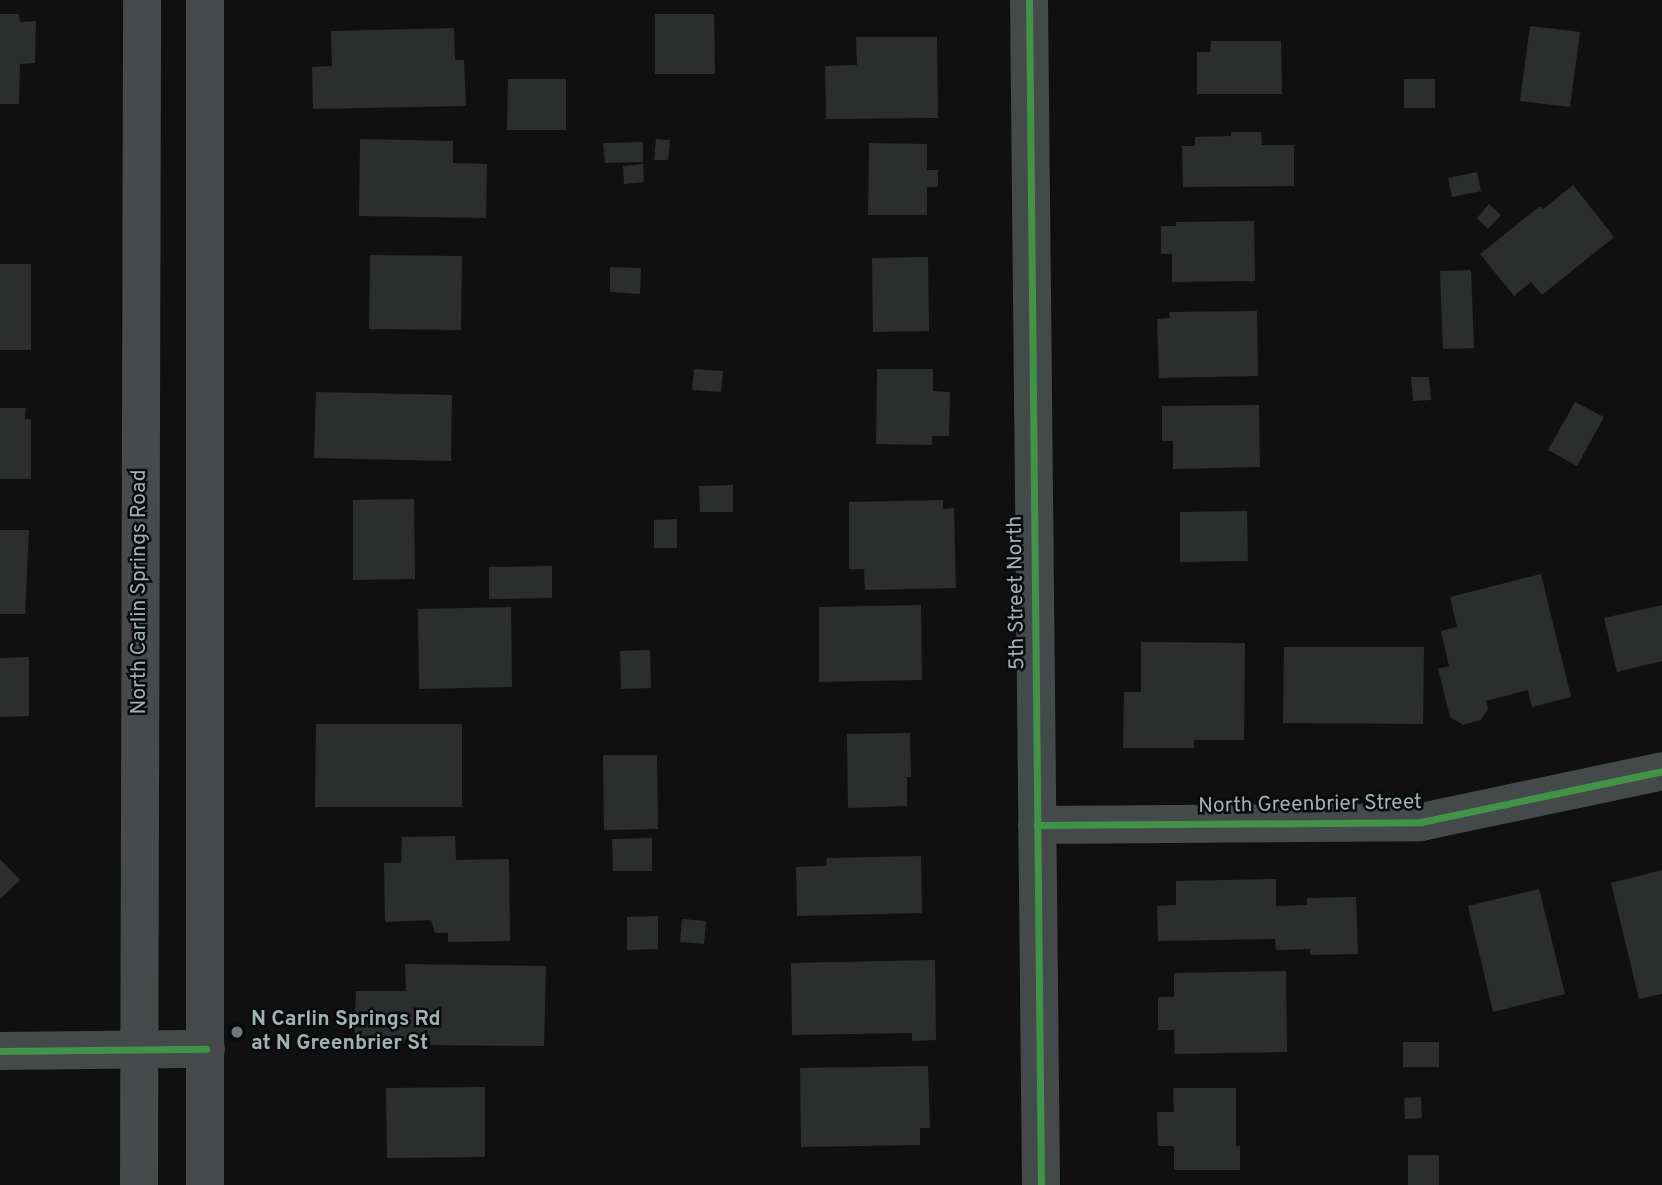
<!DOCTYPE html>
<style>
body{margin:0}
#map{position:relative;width:1662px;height:1185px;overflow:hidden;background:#101010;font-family:Overpass,sans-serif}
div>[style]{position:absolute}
.building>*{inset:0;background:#2c2e2e}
.minor>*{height:38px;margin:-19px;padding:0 19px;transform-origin:19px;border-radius:19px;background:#444949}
.major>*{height:38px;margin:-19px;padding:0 19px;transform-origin:19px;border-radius:19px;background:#464a4b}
.cycleway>*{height:7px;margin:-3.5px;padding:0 3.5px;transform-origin:3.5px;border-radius:3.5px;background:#419447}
.dots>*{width:19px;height:19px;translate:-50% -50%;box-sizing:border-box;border:4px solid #0a0b0c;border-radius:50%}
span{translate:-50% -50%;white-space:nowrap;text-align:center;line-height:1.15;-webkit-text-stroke:5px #0a0b0c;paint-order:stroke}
.street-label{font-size:21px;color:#a0b1b2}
.poi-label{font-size:21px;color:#a0b1b2;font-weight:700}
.left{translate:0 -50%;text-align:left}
</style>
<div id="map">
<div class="building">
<i style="clip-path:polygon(0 14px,19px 14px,20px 22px,36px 21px,35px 63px,20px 64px,19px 104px,0 104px)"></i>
<i style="clip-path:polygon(655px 14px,714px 14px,715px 74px,655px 74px)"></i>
<i style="clip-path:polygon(1530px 26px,1580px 32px,1570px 107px,1520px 101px)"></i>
<i style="clip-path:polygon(454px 28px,455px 60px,464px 60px,466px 106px,313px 109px,312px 67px,332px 66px,331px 31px)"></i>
<i style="clip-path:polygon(856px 37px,937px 37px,938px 118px,826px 119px,825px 66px,857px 65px)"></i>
<i style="clip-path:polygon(1211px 41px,1281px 41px,1282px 94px,1197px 94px,1197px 52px,1210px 52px)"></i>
<i style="clip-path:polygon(508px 79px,566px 79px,566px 130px,507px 130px)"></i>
<i style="clip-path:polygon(1404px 79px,1435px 79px,1435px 108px,1404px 108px)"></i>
<i style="clip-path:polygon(1231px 132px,1261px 132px,1262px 145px,1294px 145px,1294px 186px,1183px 187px,1182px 146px,1195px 146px,1195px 137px,1231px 136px)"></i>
<i style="clip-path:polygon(360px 139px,453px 141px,453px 163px,487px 164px,486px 218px,359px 216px)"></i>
<i style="clip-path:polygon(656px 139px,670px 140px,668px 160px,654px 160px)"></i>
<i style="clip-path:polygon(643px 142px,643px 162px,605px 163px,603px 143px)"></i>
<i style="clip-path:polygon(869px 143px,927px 144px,927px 170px,938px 170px,938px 187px,927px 187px,927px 215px,868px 215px)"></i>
<i style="clip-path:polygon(643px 164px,644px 182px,624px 184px,623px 166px)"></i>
<i style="clip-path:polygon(1477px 172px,1481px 191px,1452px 197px,1448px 178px)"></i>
<i style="clip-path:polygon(1573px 185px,1614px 237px,1542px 295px,1531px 282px,1514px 296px,1480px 254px,1540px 206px,1543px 209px)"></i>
<i style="clip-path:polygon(1489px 204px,1501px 215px,1488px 229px,1477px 218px)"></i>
<i style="clip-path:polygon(1254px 221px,1255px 281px,1172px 282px,1172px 254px,1161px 254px,1161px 226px,1176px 226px,1176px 222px)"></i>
<i style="clip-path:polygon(370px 255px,462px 256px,461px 330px,369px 329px)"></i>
<i style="clip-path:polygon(928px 257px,929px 331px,873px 332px,872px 258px)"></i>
<i style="clip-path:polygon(0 264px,31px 264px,31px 350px,0 350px)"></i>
<i style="clip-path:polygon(610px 267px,641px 268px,640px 294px,610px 292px)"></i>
<i style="clip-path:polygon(1471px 270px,1474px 348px,1443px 349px,1440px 271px)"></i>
<i style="clip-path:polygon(1257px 311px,1258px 376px,1159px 378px,1157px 319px,1170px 318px,1169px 312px)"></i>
<i style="clip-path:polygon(694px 369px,723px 371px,721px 392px,692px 390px)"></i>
<i style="clip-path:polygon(877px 369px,933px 369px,933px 391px,950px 392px,949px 436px,932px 436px,932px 445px,876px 444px)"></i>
<i style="clip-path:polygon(1411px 377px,1429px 377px,1431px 400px,1413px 401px)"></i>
<i style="clip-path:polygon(316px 392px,452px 395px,451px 461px,314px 458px)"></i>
<i style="clip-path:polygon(1575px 402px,1604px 417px,1577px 466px,1548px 450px)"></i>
<i style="clip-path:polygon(1259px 405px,1260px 467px,1173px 469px,1173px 441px,1162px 441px,1162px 406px)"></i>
<i style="clip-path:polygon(0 408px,26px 408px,25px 419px,31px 419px,31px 479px,0 479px)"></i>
<i style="clip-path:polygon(733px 485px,733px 512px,700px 512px,699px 486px)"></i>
<i style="clip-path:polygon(414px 499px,415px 579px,353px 580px,353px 500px)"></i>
<i style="clip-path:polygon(943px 500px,943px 509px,954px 508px,956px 588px,865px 590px,864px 569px,849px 569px,849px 502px)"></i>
<i style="clip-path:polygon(1247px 511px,1248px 561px,1180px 562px,1180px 512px)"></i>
<i style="clip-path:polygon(677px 519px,677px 548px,654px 548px,654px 520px)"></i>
<i style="clip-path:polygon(0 530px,29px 530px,25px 614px,0 614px)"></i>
<i style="clip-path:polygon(552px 566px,552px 598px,489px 599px,489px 567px)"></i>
<i style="clip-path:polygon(1541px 574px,1571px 697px,1532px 707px,1528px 690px,1486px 701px,1488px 709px,1481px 720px,1463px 725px,1450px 717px,1438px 669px,1449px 666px,1441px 631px,1457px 627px,1450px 597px)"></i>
<i style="clip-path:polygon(921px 605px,922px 680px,819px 682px,819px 607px)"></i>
<i style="clip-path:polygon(1662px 605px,1662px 661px,1617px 672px,1604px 618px)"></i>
<i style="clip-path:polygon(511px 607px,512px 687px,419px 689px,418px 609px)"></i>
<i style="clip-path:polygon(1141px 642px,1245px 643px,1244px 740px,1194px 740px,1194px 748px,1123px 748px,1124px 692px,1141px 692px)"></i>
<i style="clip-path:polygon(1284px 647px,1424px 647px,1423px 724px,1283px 723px)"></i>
<i style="clip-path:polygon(650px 650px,651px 688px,621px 689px,620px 651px)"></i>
<i style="clip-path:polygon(29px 657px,29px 716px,0 717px,0 658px)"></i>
<i style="clip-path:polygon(316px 724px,462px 724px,462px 807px,315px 807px)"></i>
<i style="clip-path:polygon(910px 733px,911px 777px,907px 777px,907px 806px,848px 808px,847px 734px)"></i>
<i style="clip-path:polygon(603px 755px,657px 755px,658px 829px,604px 830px)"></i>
<i style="clip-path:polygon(455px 836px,456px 860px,509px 859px,510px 941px,448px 942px,448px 933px,435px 933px,431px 920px,385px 922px,384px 863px,401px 863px,402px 837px)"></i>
<i style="clip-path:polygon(652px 838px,652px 871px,613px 871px,612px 839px)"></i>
<i style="clip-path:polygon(921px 856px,922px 913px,797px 916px,796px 867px,826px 866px,827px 858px)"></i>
<i style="clip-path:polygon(0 859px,20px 880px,0 899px)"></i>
<i style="clip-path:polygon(1662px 870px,1662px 994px,1639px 999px,1611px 883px)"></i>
<i style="clip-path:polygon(1276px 879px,1276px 906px,1307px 905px,1307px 898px,1356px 897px,1358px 954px,1310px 955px,1310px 949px,1276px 950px,1275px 939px,1158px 941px,1157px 906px,1176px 905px,1176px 881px)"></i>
<i style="clip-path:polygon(1539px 889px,1565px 994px,1493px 1012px,1468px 906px)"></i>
<i style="clip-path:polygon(658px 916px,658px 949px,627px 950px,627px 917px)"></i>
<i style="clip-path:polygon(682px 919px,706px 921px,704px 944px,680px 942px)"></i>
<i style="clip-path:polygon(935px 960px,936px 1040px,912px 1041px,912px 1033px,792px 1035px,791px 963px)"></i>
<i style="clip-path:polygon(405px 964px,546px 966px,544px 1046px,422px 1045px,422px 1039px,405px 1039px,404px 1044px,354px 1044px,356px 991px,406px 991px)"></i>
<i style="clip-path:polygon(1286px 971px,1287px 1052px,1175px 1054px,1174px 1030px,1158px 1030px,1158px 997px,1174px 997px,1174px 973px)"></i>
<i style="clip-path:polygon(1403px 1042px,1439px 1042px,1439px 1067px,1403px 1067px)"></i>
<i style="clip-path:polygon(928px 1066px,930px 1128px,920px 1128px,920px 1145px,801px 1147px,800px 1068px)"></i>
<i style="clip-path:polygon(485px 1087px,485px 1157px,387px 1158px,386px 1088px)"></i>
<i style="clip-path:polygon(1173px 1088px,1236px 1088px,1236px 1146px,1240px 1146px,1240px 1170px,1174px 1170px,1174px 1146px,1158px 1146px,1157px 1112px,1174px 1112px)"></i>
<i style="clip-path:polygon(1421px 1097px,1422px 1118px,1405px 1119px,1404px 1098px)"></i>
<i style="clip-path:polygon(1408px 1155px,1439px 1155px,1439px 1185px,1408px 1185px)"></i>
</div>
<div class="minor">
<i style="left:1029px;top:0;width:1185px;rotate:89.42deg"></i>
<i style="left:1037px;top:825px;width:384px;rotate:-0.4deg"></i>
<i style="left:1421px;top:822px;width:246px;rotate:-11.9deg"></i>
<i style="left:0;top:1051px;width:206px;rotate:-0.6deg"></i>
</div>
<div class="major">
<i style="left:205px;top:0;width:1185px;rotate:90deg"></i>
<i style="left:139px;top:1185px;width:1185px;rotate:-89.85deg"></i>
</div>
<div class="cycleway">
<i style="left:1029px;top:0;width:1185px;rotate:89.42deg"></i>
<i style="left:1037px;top:825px;width:384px;rotate:-0.4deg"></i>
<i style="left:1421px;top:822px;width:246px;rotate:-11.9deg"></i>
<i style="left:0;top:1051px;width:206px;rotate:-0.6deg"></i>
</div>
<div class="dots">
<i style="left:237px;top:1032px;background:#6e7979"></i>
</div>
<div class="street-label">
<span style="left:140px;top:592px;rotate:-90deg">North Carlin Springs Road</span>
<span style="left:1017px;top:593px;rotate:-91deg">5th Street North</span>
<span style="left:1310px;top:805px;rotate:-1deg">North Greenbrier Street</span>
</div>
<div class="poi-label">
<span class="left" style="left:251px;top:1032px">N Carlin Springs Rd<br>at N Greenbrier St</span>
</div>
</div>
